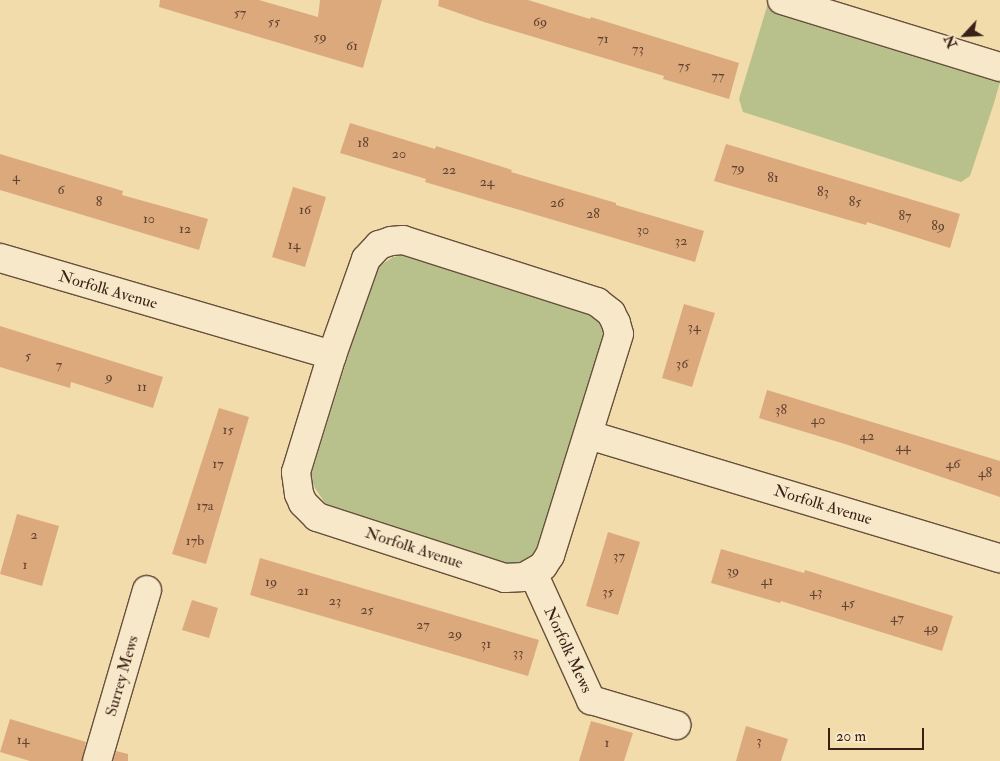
<!DOCTYPE html>
<style>
body{margin:0}
#map{position:relative;width:1000px;height:761px;overflow:hidden;background:#f2dcac;font-family:"IM FELL Double Pica",serif}
div>[style]{position:absolute}
.green>*{inset:0;background:#b8c18b}
.building>*{inset:0;background:#dca97d}
.roads{filter:drop-shadow(1px 0 #67503c) drop-shadow(-1px 0 #67503c) drop-shadow(0 1px #67503c) drop-shadow(0 -1px #67503c)}
.street>*{height:28px;margin:-14px;padding:0 14px;transform-origin:14px;border-radius:14px;background:#f7e8c9}
span{translate:-50% -50%;white-space:nowrap;text-align:center;line-height:1.15;-webkit-text-stroke:4px #f7e8c9;paint-order:stroke}
.number-label{font-size:14px;color:#624330}
.number-label span{-webkit-text-stroke-width:0}
.street-label{font-size:16px;color:#392117}
.north{position:absolute;left:940px;top:10px;width:50px;height:50px;-webkit-text-stroke:4px #f7e8c9;paint-order:stroke;rotate:245deg;font-size:14px;font-weight:700;line-height:20px;text-align:center;color:#392117}
.north::after{content:'';display:block;margin:auto;width:18px;height:22px;background:#392117;clip-path:polygon(50% 0,100% 100%,50% 72%,0 100%)}
.scale{position:absolute;left:828px;top:728px;width:96px;height:22px;box-sizing:border-box;border:2px solid #392117;border-top:0;padding-left:6px;font-size:15px;line-height:18px;white-space:nowrap;color:#392117;-webkit-text-stroke:4px #f7e8c9;paint-order:stroke}
</style>
<div id="map">
<div class="green">
<i style="clip-path:polygon(769px 0,1000px 67px,1000px 82px,994px 103px,970px 176px,961px 182px,743px 112px,739px 99px)"></i>
<i style="clip-path:polygon(410px 254px,593px 314px,604px 331px,607px 343px,544px 550px,528px 562px,508px 566px,329px 509px,313px 485px,311px 475px,375px 269px,393px 257px)"></i>
</div>
<div class="building">
<i style="clip-path:polygon(160px 0,259px 0,318px 17px,320px 0,382px 0,363px 68px,159px 7px)"></i>
<i style="clip-path:polygon(439px 0,528px 0,590px 19px,591px 17px,739px 63px,729px 99px,663px 79px,664px 76px,484px 22px,438px 6px)"></i>
<i style="clip-path:polygon(350px 123px,435px 149px,436px 146px,512px 170px,511px 172px,616px 203px,616px 205px,704px 231px,695px 262px,425px 182px,426px 179px,340px 153px)"></i>
<i style="clip-path:polygon(726px 144px,960px 214px,950px 248px,867px 222px,866px 225px,714px 181px)"></i>
<i style="clip-path:polygon(0 154px,123px 191px,122px 195px,208px 219px,199px 250px,0 190px)"></i>
<i style="clip-path:polygon(293px 187px,326px 197px,305px 267px,272px 257px)"></i>
<i style="clip-path:polygon(684px 304px,715px 313px,692px 387px,662px 378px)"></i>
<i style="clip-path:polygon(0 326px,163px 377px,153px 408px,71px 382px,70px 388px,0 367px)"></i>
<i style="clip-path:polygon(767px 390px,1000px 461px,1000px 497px,845px 444px,759px 418px)"></i>
<i style="clip-path:polygon(219px 408px,249px 417px,206px 564px,172px 554px)"></i>
<i style="clip-path:polygon(17px 514px,59px 526px,42px 586px,0 574px)"></i>
<i style="clip-path:polygon(608px 532px,640px 542px,618px 615px,586px 606px)"></i>
<i style="clip-path:polygon(721px 549px,804px 573px,805px 570px,953px 616px,942px 651px,781px 601px,780px 603px,711px 583px)"></i>
<i style="clip-path:polygon(260px 558px,539px 640px,528px 676px,250px 595px)"></i>
<i style="clip-path:polygon(192px 600px,218px 608px,209px 638px,182px 630px)"></i>
<i style="clip-path:polygon(10px 719px,86px 742px,82px 761px,30px 761px,0 752px)"></i>
<i style="clip-path:polygon(591px 721px,633px 733px,624px 761px,579px 761px)"></i>
<i style="clip-path:polygon(746px 726px,788px 739px,781px 761px,736px 761px)"></i>
<i style="clip-path:polygon(116px 751px,128px 754px,128px 761px,113px 761px)"></i>
</div>
<div class="roads">
<div class="street">
<i style="left:782px;top:0;width:228px;rotate:17.1deg"></i>
<i style="left:403px;top:240px;width:204px;rotate:17.7deg"></i>
<i style="left:597px;top:302px;width:18px;rotate:38deg"></i>
<i style="left:611px;top:313px;width:11px;rotate:63deg"></i>
<i style="left:616px;top:323px;width:11px;rotate:75deg"></i>
<i style="left:619px;top:334px;width:232px;rotate:107.3deg"></i>
<i style="left:550px;top:555px;width:13px;rotate:122deg"></i>
<i style="left:543px;top:566px;width:22px;rotate:150deg"></i>
<i style="left:524px;top:577px;width:19px;rotate:177deg"></i>
<i style="left:505px;top:578px;width:198px;rotate:-162deg"></i>
<i style="left:317px;top:517px;width:20px;rotate:-135deg"></i>
<i style="left:303px;top:503px;width:10px;rotate:-114deg"></i>
<i style="left:299px;top:494px;width:22px;rotate:-98deg"></i>
<i style="left:296px;top:472px;width:122px;rotate:-72.9deg"></i>
<i style="left:332px;top:355px;width:102px;rotate:-70.5deg"></i>
<i style="left:366px;top:259px;width:19px;rotate:-47deg"></i>
<i style="left:379px;top:245px;width:13px;rotate:-18deg"></i>
<i style="left:391px;top:241px;width:12px;rotate:-5deg"></i>
<i style="left:0;top:258px;width:346px;rotate:16.3deg"></i>
<i style="left:589px;top:435px;width:429px;rotate:16.7deg"></i>
<i style="left:533px;top:573px;width:140px;rotate:65.5deg"></i>
<i style="left:591px;top:700px;width:89px;rotate:16.4deg"></i>
<i style="left:97px;top:761px;width:178px;rotate:-73.7deg"></i>
</div>
</div>
<div class="number-label">
<span style="left:240px;top:13px">57</span>
<span style="left:274px;top:22px">55</span>
<span style="left:540px;top:22px">69</span>
<span style="left:320px;top:37px">59</span>
<span style="left:603px;top:39px">71</span>
<span style="left:352px;top:46px">61</span>
<span style="left:638px;top:49px">73</span>
<span style="left:684px;top:66px">75</span>
<span style="left:718px;top:76px">77</span>
<span style="left:363px;top:143px">18</span>
<span style="left:399px;top:154px">20</span>
<span style="left:738px;top:168px">79</span>
<span style="left:449px;top:170px">22</span>
<span style="left:16px;top:177px">4</span>
<span style="left:773px;top:178px">81</span>
<span style="left:487px;top:182px">24</span>
<span style="left:61px;top:190px">6</span>
<span style="left:823px;top:192px">83</span>
<span style="left:99px;top:202px">8</span>
<span style="left:855px;top:202px">85</span>
<span style="left:557px;top:203px">26</span>
<span style="left:305px;top:210px">16</span>
<span style="left:593px;top:214px">28</span>
<span style="left:905px;top:216px">87</span>
<span style="left:149px;top:219px">10</span>
<span style="left:938px;top:226px">89</span>
<span style="left:185px;top:229px">12</span>
<span style="left:643px;top:230px">30</span>
<span style="left:681px;top:241px">32</span>
<span style="left:294px;top:245px">14</span>
<span style="left:694px;top:327px">34</span>
<span style="left:28px;top:356px">5</span>
<span style="left:682px;top:364px">36</span>
<span style="left:59px;top:365px">7</span>
<span style="left:109px;top:377px">9</span>
<span style="left:142px;top:387px">11</span>
<span style="left:781px;top:410px">38</span>
<span style="left:818px;top:420px">40</span>
<span style="left:228px;top:430px">15</span>
<span style="left:867px;top:436px">42</span>
<span style="left:903px;top:447px">44</span>
<span style="left:218px;top:464px">17</span>
<span style="left:953px;top:464px">46</span>
<span style="left:985px;top:473px">48</span>
<span style="left:205px;top:506px">17a</span>
<span style="left:34px;top:535px">2</span>
<span style="left:195px;top:541px">17b</span>
<span style="left:619px;top:556px">37</span>
<span style="left:25px;top:565px">1</span>
<span style="left:733px;top:571px">39</span>
<span style="left:767px;top:581px">41</span>
<span style="left:271px;top:582px">19</span>
<span style="left:303px;top:591px">21</span>
<span style="left:608px;top:592px">35</span>
<span style="left:816px;top:592px">43</span>
<span style="left:335px;top:601px">23</span>
<span style="left:848px;top:603px">45</span>
<span style="left:367px;top:610px">25</span>
<span style="left:897px;top:618px">47</span>
<span style="left:423px;top:625px">27</span>
<span style="left:931px;top:628px">49</span>
<span style="left:455px;top:634px">29</span>
<span style="left:486px;top:644px">31</span>
<span style="left:518px;top:653px">33</span>
<span style="left:23px;top:740px">14</span>
<span style="left:759px;top:741px">3</span>
<span style="left:607px;top:743px">1</span>
</div>
<div class="street-label">
<span style="left:108px;top:290px;rotate:16deg">Norfolk Avenue</span>
<span style="left:823px;top:505px;rotate:17deg">Norfolk Avenue</span>
<span style="left:414px;top:548px;rotate:18deg">Norfolk Avenue</span>
<span style="left:568px;top:650px;rotate:65deg">Norfolk Mews</span>
<span style="left:122px;top:676px;rotate:-74deg">Surrey Mews</span>
</div>
<div class="north">N</div>
<div class="scale">20 m</div>
</div>
